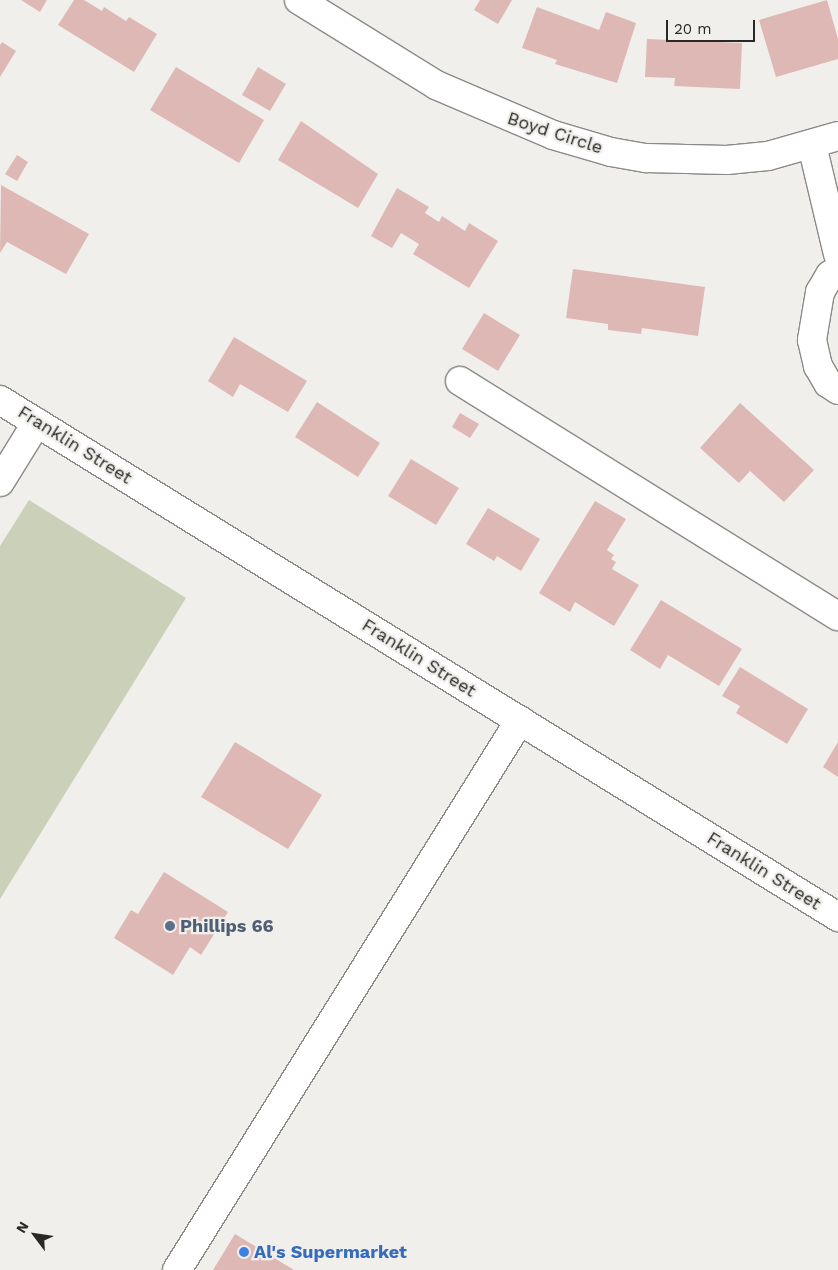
<!DOCTYPE html>
<style>
body{margin:0}
#map{position:relative;width:838px;height:1270px;overflow:hidden;background:#f1efeb;font-family:"Work Sans",sans-serif}
div>[style]{position:absolute}
.green>*{inset:0;background:#cbd1b8}
.building>*{inset:0;background:#deb8b5}
.roads{filter:drop-shadow(1px 0 #8c8a87) drop-shadow(-1px 0 #8c8a87) drop-shadow(0 1px #8c8a87) drop-shadow(0 -1px #8c8a87)}
.minor>*{height:28px;margin:-14px;padding:0 14px;transform-origin:14px;border-radius:14px;background:#fff}
.major>*{height:28px;margin:-14px;padding:0 14px;transform-origin:14px;border-radius:14px;background:#fff}
.dots>*{width:14px;height:14px;translate:-50% -50%;box-sizing:border-box;border:2px solid #f1efeb;border-radius:50%}
span{translate:-50% -50%;white-space:nowrap;text-align:center;line-height:1.15;-webkit-text-stroke:4.5px #f1efeb;paint-order:stroke}
.street-label{font-size:18px;color:#292826}
.service-label{font-size:18px;color:#4e5e75;font-weight:700}
.left{translate:0 -50%;text-align:left}
.shop-label{font-size:18px;color:#366cbe;font-weight:700}
.north{position:absolute;left:10px;top:1210px;width:50px;height:50px;-webkit-text-stroke:4px #f1efeb;paint-order:stroke;rotate:301deg;font-size:14px;font-weight:700;line-height:20px;text-align:center;color:#292826}
.north::after{content:'';display:block;margin:auto;width:18px;height:22px;background:#292826;clip-path:polygon(50% 0,100% 100%,50% 72%,0 100%)}
.scale{position:absolute;left:666px;top:20px;width:89px;height:22px;box-sizing:border-box;border:2px solid #292826;border-top:0;padding-left:6px;font-size:15px;line-height:18px;white-space:nowrap;color:#292826;-webkit-text-stroke:4px #f1efeb;paint-order:stroke}
</style>
<div id="map">
<div class="green">
<i style="clip-path:polygon(29px 500px,186px 598px,0 899px,0 546px)"></i>
</div>
<div class="building">
<i style="clip-path:polygon(21px 0,47px 0,40px 12px)"></i>
<i style="clip-path:polygon(74px 0,84px 0,102px 11px,104px 7px,126px 21px,129px 17px,157px 34px,134px 72px,58px 25px)"></i>
<i style="clip-path:polygon(480px 0,512px 0,498px 24px,474px 10px)"></i>
<i style="clip-path:polygon(827px 0,838px 39px,838px 59px,776px 77px,759px 20px)"></i>
<i style="clip-path:polygon(537px 7px,599px 30px,606px 12px,636px 23px,617px 83px,555px 64px,557px 60px,522px 48px)"></i>
<i style="clip-path:polygon(647px 39px,742px 43px,740px 89px,674px 86px,675px 78px,645px 77px)"></i>
<i style="clip-path:polygon(2px 42px,16px 51px,0 77px,0 45px)"></i>
<i style="clip-path:polygon(176px 67px,264px 120px,239px 163px,150px 110px)"></i>
<i style="clip-path:polygon(258px 67px,286px 84px,270px 111px,242px 95px)"></i>
<i style="clip-path:polygon(301px 121px,378px 174px,358px 208px,278px 160px)"></i>
<i style="clip-path:polygon(17px 155px,28px 162px,17px 181px,5px 174px)"></i>
<i style="clip-path:polygon(1px 185px,89px 234px,66px 274px,7px 242px,0 253px)"></i>
<i style="clip-path:polygon(397px 188px,429px 207px,425px 213px,439px 222px,442px 216px,465px 231px,469px 223px,498px 241px,469px 288px,413px 254px,419px 244px,401px 233px,392px 248px,371px 236px)"></i>
<i style="clip-path:polygon(573px 269px,705px 287px,698px 336px,642px 328px,641px 334px,608px 330px,608px 324px,566px 318px)"></i>
<i style="clip-path:polygon(484px 313px,520px 335px,498px 371px,462px 349px)"></i>
<i style="clip-path:polygon(234px 337px,307px 381px,288px 412px,240px 384px,233px 397px,208px 381px)"></i>
<i style="clip-path:polygon(317px 402px,380px 443px,358px 477px,295px 437px)"></i>
<i style="clip-path:polygon(740px 403px,814px 470px,784px 502px,750px 471px,739px 483px,700px 448px)"></i>
<i style="clip-path:polygon(460px 413px,479px 424px,470px 438px,452px 427px)"></i>
<i style="clip-path:polygon(411px 459px,459px 488px,436px 525px,388px 496px)"></i>
<i style="clip-path:polygon(595px 501px,626px 519px,607px 550px,614px 555px,611px 559px,616px 562px,612px 569px,639px 585px,614px 626px,575px 602px,570px 612px,539px 593px)"></i>
<i style="clip-path:polygon(488px 508px,540px 539px,521px 571px,497px 556px,494px 561px,466px 544px)"></i>
<i style="clip-path:polygon(661px 600px,742px 649px,719px 686px,668px 655px,660px 669px,630px 650px)"></i>
<i style="clip-path:polygon(740px 667px,808px 709px,787px 744px,736px 713px,740px 706px,722px 696px)"></i>
<i style="clip-path:polygon(235px 742px,322px 795px,288px 849px,201px 797px)"></i>
<i style="clip-path:polygon(838px 742px,838px 777px,823px 767px)"></i>
<i style="clip-path:polygon(164px 872px,228px 912px,201px 955px,190px 947px,173px 975px,114px 938px,131px 910px,138px 914px)"></i>
<i style="clip-path:polygon(235px 1234px,294px 1270px,213px 1270px)"></i>
</div>
<div class="roads">
<div class="minor">
<i style="left:299px;top:0;width:161px;rotate:31.8deg"></i>
<i style="left:436px;top:85px;width:127px;rotate:23.1deg"></i>
<i style="left:553px;top:135px;width:60px;rotate:16.3deg"></i>
<i style="left:611px;top:152px;width:36px;rotate:10deg"></i>
<i style="left:646px;top:158px;width:81px;rotate:1.4deg"></i>
<i style="left:727px;top:160px;width:41px;rotate:-5.6deg"></i>
<i style="left:768px;top:156px;width:73px;rotate:-15.9deg"></i>
<i style="left:812px;top:145px;width:112px;rotate:76.6deg"></i>
<i style="left:838px;top:270px;width:9px;rotate:148deg"></i>
<i style="left:830px;top:275px;width:20px;rotate:120deg"></i>
<i style="left:820px;top:292px;width:49px;rotate:99.5deg"></i>
<i style="left:812px;top:340px;width:27px;rotate:77deg"></i>
<i style="left:818px;top:366px;width:20px;rotate:60deg"></i>
<i style="left:828px;top:383px;width:12px;rotate:35deg"></i>
<i style="left:460px;top:381px;width:445px;rotate:31.9deg"></i>
<i style="left:0;top:482px;width:70px;rotate:-58.3deg"></i>
<i style="left:177px;top:1270px;width:648px;rotate:-58.05deg"></i>
</div>
<div class="major">
<i style="left:0;top:400px;width:985px;rotate:31.67deg"></i>
</div>
</div>
<div class="dots">
<i style="left:170px;top:926px;background:#5c6f8a"></i>
<i style="left:244px;top:1252px;background:#3f7fe0"></i>
</div>
<div class="street-label">
<span style="left:555px;top:133px;rotate:18deg">Boyd Circle</span>
<span style="left:75px;top:445px;rotate:32deg">Franklin Street</span>
<span style="left:419px;top:658px;rotate:32deg">Franklin Street</span>
<span style="left:764px;top:871px;rotate:32deg">Franklin Street</span>
</div>
<div class="service-label">
<span class="left" style="left:180px;top:926px">Phillips 66</span>
</div>
<div class="shop-label">
<span class="left" style="left:254px;top:1252px">Al's Supermarket</span>
</div>
<div class="north">N</div>
<div class="scale">20 m</div>
</div>
